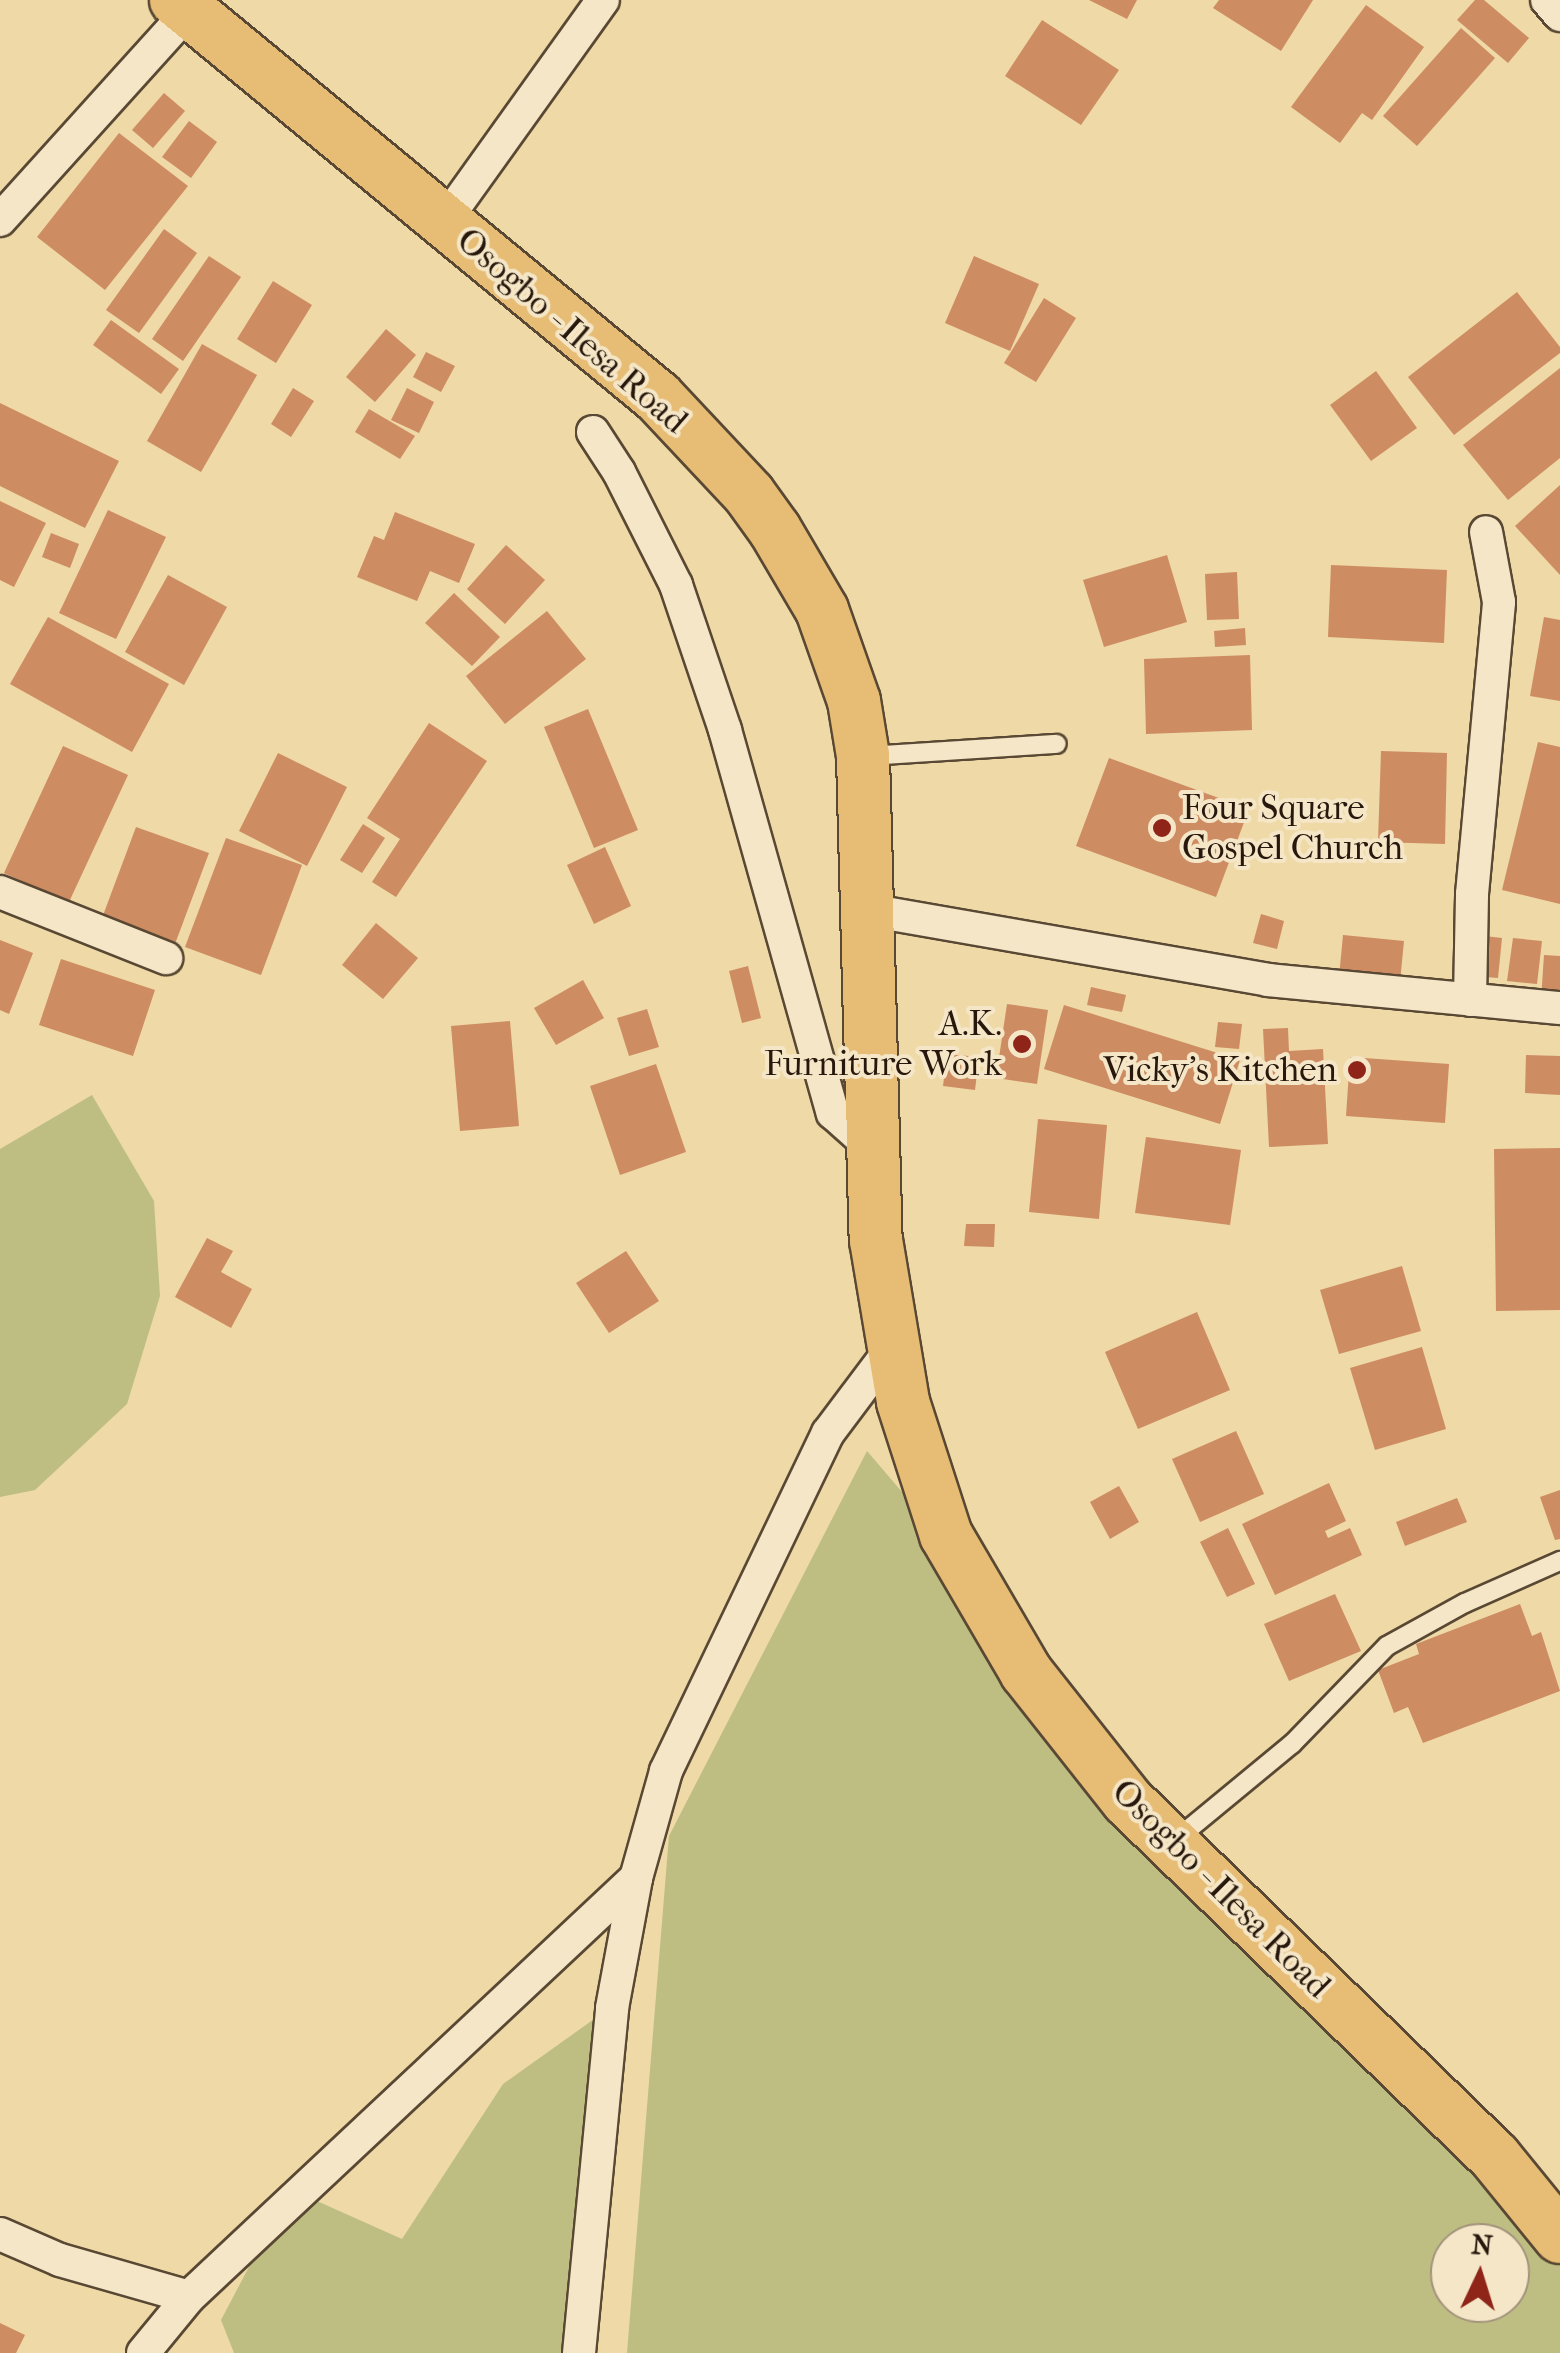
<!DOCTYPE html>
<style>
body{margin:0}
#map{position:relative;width:1560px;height:2353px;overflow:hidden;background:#eed9a7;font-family:"IM FELL French Canon",serif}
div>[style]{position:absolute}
.green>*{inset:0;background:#bebe83}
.building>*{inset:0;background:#ce8c62}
.roads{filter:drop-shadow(2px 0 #594833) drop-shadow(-2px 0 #594833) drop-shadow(0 2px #594833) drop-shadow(0 -2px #594833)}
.service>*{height:18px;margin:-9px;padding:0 9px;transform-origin:9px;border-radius:9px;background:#f4e6c6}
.minor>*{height:32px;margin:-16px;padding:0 16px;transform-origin:16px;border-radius:16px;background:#f4e6c6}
.primary>*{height:52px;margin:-26px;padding:0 26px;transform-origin:26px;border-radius:26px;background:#e7bc74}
.dots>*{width:28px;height:28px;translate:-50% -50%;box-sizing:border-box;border:5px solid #f4e6c6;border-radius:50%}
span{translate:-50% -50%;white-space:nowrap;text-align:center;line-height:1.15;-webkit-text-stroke:8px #f4e6c6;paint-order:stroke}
.street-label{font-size:35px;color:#27170c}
.poi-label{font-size:35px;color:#27170c}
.left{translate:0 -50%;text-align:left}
.right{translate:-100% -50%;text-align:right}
.north{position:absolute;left:1430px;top:2223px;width:100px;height:100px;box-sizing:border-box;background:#f4e6c6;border:2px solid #a2937c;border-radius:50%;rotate:4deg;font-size:28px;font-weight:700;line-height:40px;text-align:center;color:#27170c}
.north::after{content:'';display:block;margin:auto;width:35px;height:45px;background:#8f2418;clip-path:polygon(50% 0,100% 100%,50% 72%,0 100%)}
</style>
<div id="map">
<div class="green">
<i style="clip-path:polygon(92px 1095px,154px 1201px,160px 1296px,127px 1404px,35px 1490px,0 1497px,0 1149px)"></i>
<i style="clip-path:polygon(evenodd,867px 1451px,1560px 2261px,1560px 2353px,627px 2353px,669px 1836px,867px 1451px,1450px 2243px,1510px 2243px,1510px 2303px,1450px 2303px,1450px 2243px)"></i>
<i style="clip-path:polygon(611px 2007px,579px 2353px,234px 2353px,221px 2320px,290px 2189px,402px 2239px,503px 2084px)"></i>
</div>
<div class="building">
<i style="clip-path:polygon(1089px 0,1137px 0,1127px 19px)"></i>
<i style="clip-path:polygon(1219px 0,1313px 0,1281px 51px,1213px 8px)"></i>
<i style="clip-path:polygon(1475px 0,1484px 0,1529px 38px,1508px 63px,1457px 20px)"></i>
<i style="clip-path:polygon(1366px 5px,1424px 47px,1372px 120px,1362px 113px,1340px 143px,1291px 107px)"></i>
<i style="clip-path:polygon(1042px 20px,1119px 70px,1081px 125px,1005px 76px)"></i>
<i style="clip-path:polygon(1461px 28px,1495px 58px,1417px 146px,1383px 116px)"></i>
<i style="clip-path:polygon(164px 93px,185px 111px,153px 148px,132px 130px)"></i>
<i style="clip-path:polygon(189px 121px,217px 142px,191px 178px,162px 157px)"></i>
<i style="clip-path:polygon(119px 133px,188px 186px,105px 290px,37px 237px)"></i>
<i style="clip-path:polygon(164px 229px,197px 253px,139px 333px,106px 310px)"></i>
<i style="clip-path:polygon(209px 256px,241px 277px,183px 361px,152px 339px)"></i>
<i style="clip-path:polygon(974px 256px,1039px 284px,1010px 351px,945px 323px)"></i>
<i style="clip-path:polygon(273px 281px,312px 305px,276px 363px,237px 339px)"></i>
<i style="clip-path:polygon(1517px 292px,1560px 347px,1560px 353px,1454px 435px,1408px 377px)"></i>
<i style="clip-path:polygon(1044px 298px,1076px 318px,1036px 382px,1004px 363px)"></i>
<i style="clip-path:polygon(111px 320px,179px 369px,161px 394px,93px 345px)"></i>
<i style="clip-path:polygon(386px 329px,416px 355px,375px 402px,346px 377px)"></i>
<i style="clip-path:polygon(202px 344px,257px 375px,201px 472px,147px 441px)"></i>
<i style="clip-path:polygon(426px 352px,455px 366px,441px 392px,413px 377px)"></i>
<i style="clip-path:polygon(1560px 368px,1560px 458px,1508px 500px,1463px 445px)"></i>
<i style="clip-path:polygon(1376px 371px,1417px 428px,1371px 461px,1330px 405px)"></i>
<i style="clip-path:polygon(293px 388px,314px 401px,291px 437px,271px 424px)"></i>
<i style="clip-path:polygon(407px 388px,434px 402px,419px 433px,391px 420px)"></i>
<i style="clip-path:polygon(0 403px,119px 461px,85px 528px,0 486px)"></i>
<i style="clip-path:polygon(369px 409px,415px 436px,400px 459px,355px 432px)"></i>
<i style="clip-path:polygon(1560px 485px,1560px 575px,1515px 526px)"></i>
<i style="clip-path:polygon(0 501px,46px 523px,14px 587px,0 580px)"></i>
<i style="clip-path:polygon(108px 510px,166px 537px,116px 639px,59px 613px)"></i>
<i style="clip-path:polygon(395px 512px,475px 544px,459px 583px,430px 571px,417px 601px,357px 577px,374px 536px,384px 540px)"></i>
<i style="clip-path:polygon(51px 533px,79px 544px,70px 568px,42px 557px)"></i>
<i style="clip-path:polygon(506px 545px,545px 580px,505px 624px,467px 589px)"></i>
<i style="clip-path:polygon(1167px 555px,1187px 622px,1104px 647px,1083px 580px)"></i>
<i style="clip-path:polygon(1331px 565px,1447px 570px,1444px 643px,1328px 637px)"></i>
<i style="clip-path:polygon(1237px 572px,1239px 619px,1207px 620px,1205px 574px)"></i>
<i style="clip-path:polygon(168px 575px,227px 607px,184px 685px,125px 652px)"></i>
<i style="clip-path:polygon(454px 593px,500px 637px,472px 666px,425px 623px)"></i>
<i style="clip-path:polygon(547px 611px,586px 659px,505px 724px,466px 676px)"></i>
<i style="clip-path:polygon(48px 617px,169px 684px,132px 752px,10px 684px)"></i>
<i style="clip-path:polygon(1544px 617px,1560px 620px,1560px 701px,1530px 696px)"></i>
<i style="clip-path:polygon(1245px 628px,1246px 645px,1215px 647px,1214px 631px)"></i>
<i style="clip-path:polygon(1250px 655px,1252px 730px,1146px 734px,1144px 659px)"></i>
<i style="clip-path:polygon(588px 709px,638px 830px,594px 848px,544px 727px)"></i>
<i style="clip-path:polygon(429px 723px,487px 761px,396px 897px,372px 882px,400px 839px,367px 818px)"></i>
<i style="clip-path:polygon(1538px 742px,1560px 747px,1560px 904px,1502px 890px)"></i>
<i style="clip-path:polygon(63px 746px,128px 775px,69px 902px,4px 873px)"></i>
<i style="clip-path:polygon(1381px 751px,1447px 753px,1445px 844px,1378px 842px)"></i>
<i style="clip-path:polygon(278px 753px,347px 787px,307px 866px,239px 831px)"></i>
<i style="clip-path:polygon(1109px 758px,1249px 809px,1216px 897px,1076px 846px)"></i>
<i style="clip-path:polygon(363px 824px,385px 838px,362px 873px,340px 860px)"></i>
<i style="clip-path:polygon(136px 827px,209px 853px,175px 944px,102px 918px)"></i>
<i style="clip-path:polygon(226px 838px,302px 865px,261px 975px,185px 947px)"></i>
<i style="clip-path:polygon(605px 847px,631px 906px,594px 924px,567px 865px)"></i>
<i style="clip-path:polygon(1261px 914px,1284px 921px,1277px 949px,1253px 943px)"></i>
<i style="clip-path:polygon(376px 923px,418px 958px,383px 999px,342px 965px)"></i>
<i style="clip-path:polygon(1343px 935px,1404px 941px,1400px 982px,1339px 977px)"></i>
<i style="clip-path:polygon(1476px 935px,1502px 938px,1498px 978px,1472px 976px)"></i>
<i style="clip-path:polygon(1513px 938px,1542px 941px,1537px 984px,1507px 981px)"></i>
<i style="clip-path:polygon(0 940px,33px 953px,9px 1014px,0 1010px)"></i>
<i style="clip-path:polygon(1544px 955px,1560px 956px,1560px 1002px,1541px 1000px)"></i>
<i style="clip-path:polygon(61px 959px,155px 990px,133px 1056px,39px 1025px)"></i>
<i style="clip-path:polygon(748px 966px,761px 1018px,742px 1023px,729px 971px)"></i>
<i style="clip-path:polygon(583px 980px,604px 1018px,556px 1045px,534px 1008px)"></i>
<i style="clip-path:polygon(1091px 987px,1126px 995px,1122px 1012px,1087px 1005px)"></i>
<i style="clip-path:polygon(1007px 1004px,1048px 1010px,1037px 1084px,996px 1078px)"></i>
<i style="clip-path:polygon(1064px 1005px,1240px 1060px,1220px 1124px,1044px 1069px)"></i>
<i style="clip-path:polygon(647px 1009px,659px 1047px,629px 1056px,617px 1018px)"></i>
<i style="clip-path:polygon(510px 1021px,519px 1126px,460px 1131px,451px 1026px)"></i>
<i style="clip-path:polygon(1218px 1022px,1242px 1024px,1239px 1049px,1215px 1047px)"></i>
<i style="clip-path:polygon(1288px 1028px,1289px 1051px,1323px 1049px,1328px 1144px,1269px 1147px,1263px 1029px)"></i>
<i style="clip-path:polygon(947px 1054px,979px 1057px,975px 1090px,943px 1086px)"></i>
<i style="clip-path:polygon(1526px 1055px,1560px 1056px,1560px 1095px,1525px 1093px)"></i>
<i style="clip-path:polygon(1350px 1057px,1449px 1064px,1445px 1123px,1346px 1116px)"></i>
<i style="clip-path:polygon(656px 1064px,686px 1152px,620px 1175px,590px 1086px)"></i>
<i style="clip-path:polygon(1038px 1119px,1107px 1125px,1099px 1219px,1029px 1212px)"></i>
<i style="clip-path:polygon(1146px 1137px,1241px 1150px,1230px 1225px,1135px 1213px)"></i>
<i style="clip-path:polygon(1560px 1148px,1560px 1310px,1496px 1311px,1494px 1149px)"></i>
<i style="clip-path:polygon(966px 1224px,995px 1224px,994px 1247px,964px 1246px)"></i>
<i style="clip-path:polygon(207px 1238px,233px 1251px,221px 1272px,252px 1289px,231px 1328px,175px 1297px)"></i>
<i style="clip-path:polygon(626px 1251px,659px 1301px,609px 1333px,576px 1283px)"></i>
<i style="clip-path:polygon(1402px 1266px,1421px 1331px,1339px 1354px,1320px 1290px)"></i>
<i style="clip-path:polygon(1197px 1312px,1230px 1390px,1138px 1429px,1105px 1352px)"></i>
<i style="clip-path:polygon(1422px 1347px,1446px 1429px,1375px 1450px,1350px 1368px)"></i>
<i style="clip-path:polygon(1236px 1431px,1264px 1494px,1200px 1522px,1172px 1459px)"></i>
<i style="clip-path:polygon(1329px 1483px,1346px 1521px,1325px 1531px,1328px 1538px,1350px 1528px,1362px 1555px,1275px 1595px,1242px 1524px)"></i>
<i style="clip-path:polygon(1119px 1486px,1139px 1522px,1110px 1539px,1090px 1502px)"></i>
<i style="clip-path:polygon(1560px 1490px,1560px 1539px,1555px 1540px,1540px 1497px)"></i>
<i style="clip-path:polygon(1457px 1498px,1467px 1522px,1405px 1546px,1396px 1522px)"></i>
<i style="clip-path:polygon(1228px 1528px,1255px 1584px,1227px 1597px,1200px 1542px)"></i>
<i style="clip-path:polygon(1335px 1594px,1361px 1651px,1289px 1681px,1264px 1624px)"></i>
<i style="clip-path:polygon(1520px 1604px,1532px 1636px,1541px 1632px,1560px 1691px,1423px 1743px,1408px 1707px,1394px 1713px,1378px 1670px,1419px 1654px,1416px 1644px)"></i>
<i style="clip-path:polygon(0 2323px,25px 2335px,16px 2353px,0 2353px)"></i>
</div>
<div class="roads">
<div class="service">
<i style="left:869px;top:756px;width:188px;rotate:-3.7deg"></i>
<i style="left:1173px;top:1842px;width:154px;rotate:-39.5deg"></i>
<i style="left:1292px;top:1744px;width:136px;rotate:-45.9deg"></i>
<i style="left:1387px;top:1646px;width:89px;rotate:-28.9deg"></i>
<i style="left:1465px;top:1603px;width:104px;rotate:-23.9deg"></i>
</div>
<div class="minor">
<i style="left:1547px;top:0;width:20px;rotate:49deg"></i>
<i style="left:0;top:220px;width:282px;rotate:-47.9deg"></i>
<i style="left:444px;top:222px;width:273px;rotate:-54.4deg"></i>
<i style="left:593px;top:432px;width:48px;rotate:57deg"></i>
<i style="left:619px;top:472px;width:127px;rotate:63.2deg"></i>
<i style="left:676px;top:585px;width:153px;rotate:71.3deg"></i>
<i style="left:725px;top:730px;width:398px;rotate:74.3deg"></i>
<i style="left:833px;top:1113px;width:51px;rotate:41.8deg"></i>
<i style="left:0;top:892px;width:179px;rotate:21.7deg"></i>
<i style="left:868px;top:910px;width:406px;rotate:9.9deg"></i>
<i style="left:1268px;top:980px;width:293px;rotate:5.5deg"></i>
<i style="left:1470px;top:1000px;width:106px;rotate:-88.9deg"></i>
<i style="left:1472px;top:894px;width:293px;rotate:-84.7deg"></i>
<i style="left:1499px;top:602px;width:71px;rotate:-100.5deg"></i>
<i style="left:0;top:2234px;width:65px;rotate:23.4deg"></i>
<i style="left:60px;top:2260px;width:134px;rotate:16deg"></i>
<i style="left:143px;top:2353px;width:72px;rotate:-50.6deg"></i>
<i style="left:189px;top:2297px;width:613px;rotate:-43.15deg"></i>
<i style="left:579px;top:2353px;width:347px;rotate:-84.5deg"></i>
<i style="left:612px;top:2008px;width:132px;rotate:-79.5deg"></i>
<i style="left:636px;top:1878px;width:111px;rotate:-74.3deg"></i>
<i style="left:666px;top:1771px;width:375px;rotate:-64.4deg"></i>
<i style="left:828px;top:1433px;width:105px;rotate:-53.1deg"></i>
</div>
<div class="primary">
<i style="left:176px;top:0;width:624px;rotate:39.48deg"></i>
<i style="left:658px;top:397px;width:133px;rotate:46.8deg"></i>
<i style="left:749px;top:494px;width:44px;rotate:54.2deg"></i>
<i style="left:775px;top:530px;width:93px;rotate:59.6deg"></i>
<i style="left:822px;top:610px;width:96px;rotate:70.6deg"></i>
<i style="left:854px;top:701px;width:56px;rotate:80.7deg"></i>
<i style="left:863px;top:756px;width:484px;rotate:88.5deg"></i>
<i style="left:876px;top:1240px;width:164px;rotate:80.5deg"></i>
<i style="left:903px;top:1402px;width:140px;rotate:72.1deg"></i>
<i style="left:946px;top:1535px;width:159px;rotate:59.7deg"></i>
<i style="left:1026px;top:1672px;width:164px;rotate:51.7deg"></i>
<i style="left:1128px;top:1801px;width:511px;rotate:44.13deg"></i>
<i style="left:1495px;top:2157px;width:103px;rotate:50.9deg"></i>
</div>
</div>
<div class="dots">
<i style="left:1162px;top:828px;background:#8f2418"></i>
<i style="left:1022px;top:1044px;background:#8f2418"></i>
<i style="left:1357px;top:1070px;background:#8f2418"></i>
</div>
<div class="street-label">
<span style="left:572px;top:331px;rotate:41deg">Osogbo - Ilesa Road</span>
<span style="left:1221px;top:1889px;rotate:45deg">Osogbo - Ilesa Road</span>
</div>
<div class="poi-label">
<span class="left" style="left:1182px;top:828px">Four Square<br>Gospel Church</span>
<span class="right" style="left:1002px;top:1044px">A.K.<br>Furniture Work</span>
<span class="right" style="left:1337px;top:1070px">Vicky's Kitchen</span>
</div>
<div class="north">N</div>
</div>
